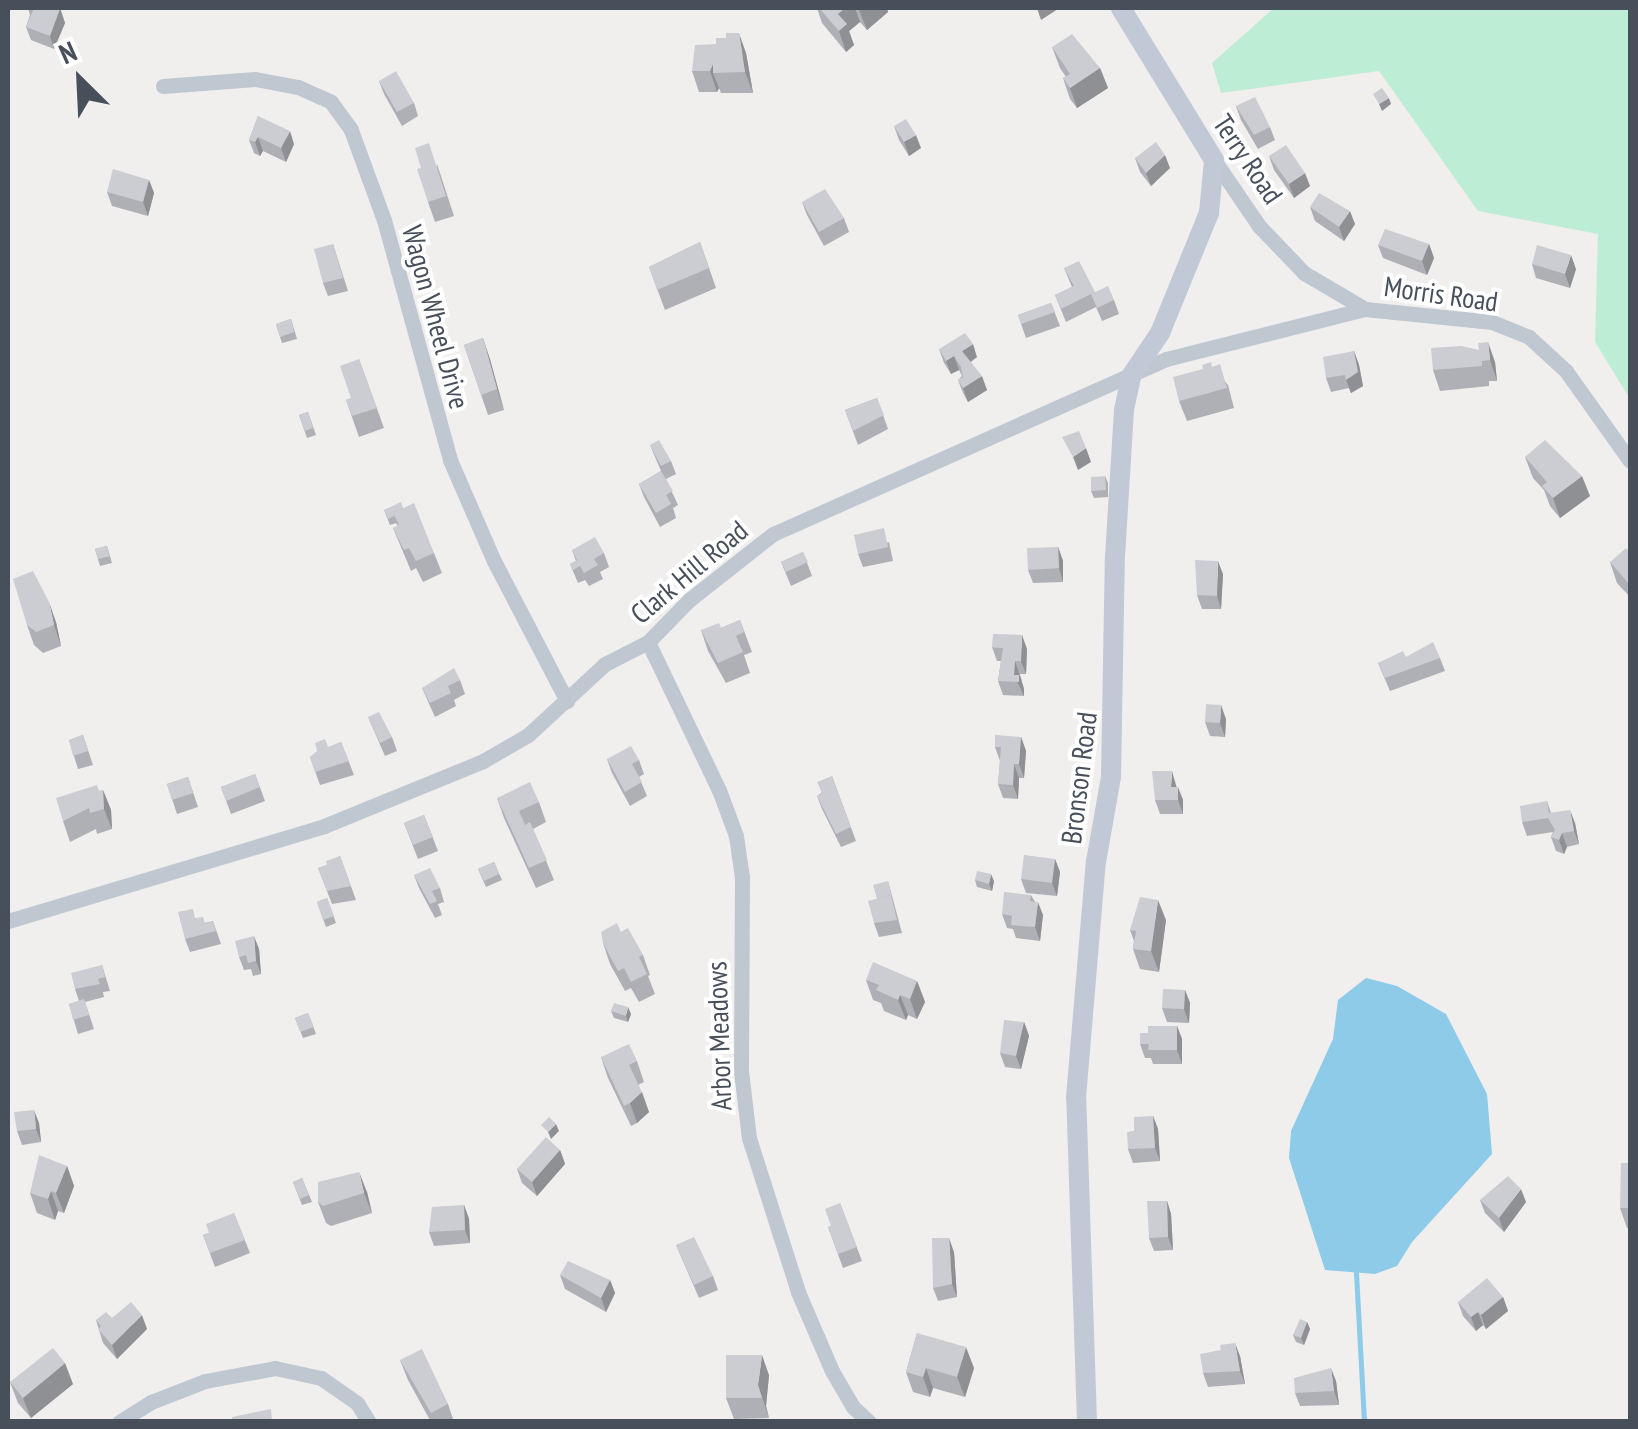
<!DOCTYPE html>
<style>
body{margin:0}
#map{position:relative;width:1638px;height:1429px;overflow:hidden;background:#f1eeee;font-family:"PT Sans Narrow",sans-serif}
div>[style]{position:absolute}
.green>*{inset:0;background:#beedd5}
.water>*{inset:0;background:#8dcbe8}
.stream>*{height:5px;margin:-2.5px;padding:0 2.5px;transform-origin:2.5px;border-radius:2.5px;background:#8dcbe8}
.street>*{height:15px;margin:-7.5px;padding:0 7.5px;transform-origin:7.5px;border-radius:7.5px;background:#bfc7d0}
.secondary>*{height:20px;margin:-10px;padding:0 10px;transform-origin:10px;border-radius:10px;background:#c1c9d6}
.wall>*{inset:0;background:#afb0b5}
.shaded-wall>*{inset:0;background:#8e9094}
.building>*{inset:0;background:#cbcdd3}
span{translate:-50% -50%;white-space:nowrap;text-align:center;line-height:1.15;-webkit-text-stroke:8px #fff;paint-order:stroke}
.street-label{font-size:28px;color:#474f5b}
.frame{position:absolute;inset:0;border:10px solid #474f5b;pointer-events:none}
.north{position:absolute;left:30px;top:30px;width:100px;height:100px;-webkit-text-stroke:8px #fff;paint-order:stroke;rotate:336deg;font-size:28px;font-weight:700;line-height:40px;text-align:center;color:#474f5b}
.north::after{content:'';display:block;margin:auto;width:35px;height:45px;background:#474f5b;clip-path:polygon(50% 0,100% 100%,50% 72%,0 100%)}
</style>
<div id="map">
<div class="green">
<i style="clip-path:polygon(1274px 8px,1630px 8px,1630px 399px,1595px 342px,1598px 234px,1478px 211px,1379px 71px,1221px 93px,1212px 63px)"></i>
</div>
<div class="water">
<i style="clip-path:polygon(1366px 978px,1397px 986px,1446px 1014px,1487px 1094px,1492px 1154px,1412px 1242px,1397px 1266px,1375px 1274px,1325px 1270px,1289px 1158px,1291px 1131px,1333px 1039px,1338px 1000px)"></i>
</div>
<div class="stream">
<i style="left:1356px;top:1273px;width:149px;rotate:86.9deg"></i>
</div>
<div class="street">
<i style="left:163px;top:86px;width:92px;rotate:-4.4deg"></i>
<i style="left:255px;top:79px;width:44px;rotate:10.5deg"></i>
<i style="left:298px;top:87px;width:36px;rotate:24deg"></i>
<i style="left:331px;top:102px;width:34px;rotate:54deg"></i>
<i style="left:351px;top:130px;width:96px;rotate:69.9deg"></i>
<i style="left:384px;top:220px;width:249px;rotate:74.6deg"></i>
<i style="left:450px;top:460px;width:110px;rotate:66.5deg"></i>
<i style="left:494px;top:561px;width:158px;rotate:62.5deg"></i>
<i style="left:1214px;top:160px;width:80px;rotate:55.7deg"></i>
<i style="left:1259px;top:226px;width:65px;rotate:46.2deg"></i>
<i style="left:1304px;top:273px;width:71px;rotate:30.5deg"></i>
<i style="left:648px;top:642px;width:164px;rotate:64.4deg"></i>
<i style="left:719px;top:790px;width:49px;rotate:69.7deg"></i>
<i style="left:736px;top:836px;width:41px;rotate:81.7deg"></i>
<i style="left:742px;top:877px;width:194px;rotate:90.3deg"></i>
<i style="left:741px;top:1071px;width:67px;rotate:83.2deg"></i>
<i style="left:749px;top:1138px;width:162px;rotate:72.3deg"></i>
<i style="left:798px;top:1292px;width:86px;rotate:66.7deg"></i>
<i style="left:832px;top:1371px;width:42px;rotate:59.7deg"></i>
<i style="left:853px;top:1407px;width:22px;rotate:43deg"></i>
<i style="left:8px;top:921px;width:330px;rotate:-16.7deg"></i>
<i style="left:324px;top:826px;width:172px;rotate:-22.2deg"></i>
<i style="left:483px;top:761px;width:52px;rotate:-30deg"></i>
<i style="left:528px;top:735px;width:105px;rotate:-42.7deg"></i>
<i style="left:605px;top:664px;width:48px;rotate:-27.1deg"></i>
<i style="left:648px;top:642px;width:59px;rotate:-45.7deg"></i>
<i style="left:689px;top:600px;width:107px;rotate:-38.2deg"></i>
<i style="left:773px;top:534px;width:430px;rotate:-24deg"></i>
<i style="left:1166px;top:359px;width:205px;rotate:-14.1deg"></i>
<i style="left:1365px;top:309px;width:128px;rotate:5.8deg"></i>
<i style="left:1492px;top:322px;width:40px;rotate:22deg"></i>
<i style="left:1529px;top:337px;width:50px;rotate:42.6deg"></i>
<i style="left:1566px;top:371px;width:110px;rotate:54.6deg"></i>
<i style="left:119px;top:1422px;width:38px;rotate:-32deg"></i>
<i style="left:151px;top:1402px;width:58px;rotate:-21.3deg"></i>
<i style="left:205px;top:1381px;width:71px;rotate:-10.5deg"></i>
<i style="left:275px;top:1368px;width:47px;rotate:12.3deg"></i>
<i style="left:321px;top:1378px;width:44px;rotate:34.8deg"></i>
<i style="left:357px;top:1403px;width:22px;rotate:58deg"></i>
</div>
<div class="secondary">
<i style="left:1087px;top:1422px;width:324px;rotate:-91.9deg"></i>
<i style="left:1076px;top:1098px;width:237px;rotate:-85.2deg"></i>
<i style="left:1096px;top:862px;width:86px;rotate:-80deg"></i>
<i style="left:1111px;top:777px;width:220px;rotate:-89deg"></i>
<i style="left:1115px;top:557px;width:147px;rotate:-86.5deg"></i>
<i style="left:1124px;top:410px;width:35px;rotate:-78deg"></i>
<i style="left:1131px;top:376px;width:52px;rotate:-56deg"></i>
<i style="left:1160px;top:333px;width:130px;rotate:-67.8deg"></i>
<i style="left:1209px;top:213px;width:53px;rotate:-84.6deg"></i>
<i style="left:1214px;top:160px;width:178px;rotate:-121.5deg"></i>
</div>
<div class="wall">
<i style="clip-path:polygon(28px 8px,60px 8px,65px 23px,54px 49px,31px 40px,26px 27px,30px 15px)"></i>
<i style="clip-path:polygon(817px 8px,887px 8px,888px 12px,867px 30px,860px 22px,849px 31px,854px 45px,846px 52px,822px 23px)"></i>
<i style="clip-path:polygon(1052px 47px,1100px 68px,1108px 88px,1077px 108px,1070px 99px,1063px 78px,1066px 77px,1060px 68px)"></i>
<i style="clip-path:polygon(746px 53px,753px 93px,721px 93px,719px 88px,717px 92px,699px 92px,692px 71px)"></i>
<i style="clip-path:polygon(379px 81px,414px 103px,418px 116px,402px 126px,384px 94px)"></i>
<i style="clip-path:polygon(1236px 106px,1270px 127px,1275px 140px,1258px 149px,1241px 120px)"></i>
<i style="clip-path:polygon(258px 116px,294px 144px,286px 162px,263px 151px,260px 156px,254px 153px,249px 140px)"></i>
<i style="clip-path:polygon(894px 126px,921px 148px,909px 156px,899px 140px)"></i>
<i style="clip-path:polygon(1269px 156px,1310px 186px,1294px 198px,1274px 170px)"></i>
<i style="clip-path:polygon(1135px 158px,1170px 168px,1151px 186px,1140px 172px)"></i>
<i style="clip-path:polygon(437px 164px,454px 216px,435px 222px,428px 202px)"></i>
<i style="clip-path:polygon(149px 180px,154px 193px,148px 216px,112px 206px,107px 192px)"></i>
<i style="clip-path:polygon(802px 202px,844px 218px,849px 232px,824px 246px,807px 215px)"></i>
<i style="clip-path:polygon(1310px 207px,1355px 224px,1344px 241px,1315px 221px)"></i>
<i style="clip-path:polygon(700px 242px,716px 288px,665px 310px,649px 267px)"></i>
<i style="clip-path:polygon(333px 244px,348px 291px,328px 296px,323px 283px)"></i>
<i style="clip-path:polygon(1429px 244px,1434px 258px,1427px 275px,1383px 258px,1378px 245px)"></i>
<i style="clip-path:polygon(1532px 264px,1576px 269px,1570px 288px,1536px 278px)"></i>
<i style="clip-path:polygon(1064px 268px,1095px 293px,1114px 300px,1119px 314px,1102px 321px,1096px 307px,1066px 322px,1055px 295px,1072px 287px)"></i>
<i style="clip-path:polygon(1051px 303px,1060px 326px,1026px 338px,1018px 315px)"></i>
<i style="clip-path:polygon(291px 319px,297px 339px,282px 343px,276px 324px)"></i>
<i style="clip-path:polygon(483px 338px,504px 410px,488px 415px,464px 345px)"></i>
<i style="clip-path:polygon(1461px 346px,1495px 362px,1497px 381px,1489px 381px,1489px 386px,1440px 391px,1433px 370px)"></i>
<i style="clip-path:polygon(939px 349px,977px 357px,971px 362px,987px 390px,968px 402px,963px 393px,958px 380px,962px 376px,959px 370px,951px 374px,944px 363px)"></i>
<i style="clip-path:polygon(1354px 351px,1359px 365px,1363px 386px,1351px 393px,1349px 388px,1331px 392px,1326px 378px)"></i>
<i style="clip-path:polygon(359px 359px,384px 428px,359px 437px,346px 400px,351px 398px)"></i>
<i style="clip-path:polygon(1213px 367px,1228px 385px,1234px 408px,1187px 421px,1179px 401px,1203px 369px)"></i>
<i style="clip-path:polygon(877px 398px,888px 429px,858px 445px,845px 410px)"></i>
<i style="clip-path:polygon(308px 412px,316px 435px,307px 438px,299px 415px)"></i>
<i style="clip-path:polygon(650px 445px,671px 461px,676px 474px,666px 479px,678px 505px,673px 508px,676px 518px,660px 527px,644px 497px,639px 484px,661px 471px)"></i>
<i style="clip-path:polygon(1525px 457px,1590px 496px,1560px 518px,1550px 506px,1544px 490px,1533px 478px)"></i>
<i style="clip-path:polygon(1105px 476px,1108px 483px,1108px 497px,1094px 498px,1091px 491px)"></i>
<i style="clip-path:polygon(403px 508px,434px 553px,442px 573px,423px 582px,416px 568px,411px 571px,393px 528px,398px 526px,396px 523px,390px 525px,384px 510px)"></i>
<i style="clip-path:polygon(889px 542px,893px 561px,863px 567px,858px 554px)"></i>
<i style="clip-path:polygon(107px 546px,112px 563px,100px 566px,95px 549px)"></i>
<i style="clip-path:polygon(1058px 547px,1063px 561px,1063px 582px,1033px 583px,1028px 570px)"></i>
<i style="clip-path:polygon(572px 550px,604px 553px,609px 567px,600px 572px,603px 579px,589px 586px,585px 580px,578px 583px,570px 564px,576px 561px)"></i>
<i style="clip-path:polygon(803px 552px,812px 576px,791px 586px,781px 562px)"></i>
<i style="clip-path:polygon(1630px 553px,1630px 597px,1617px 583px,1610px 562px)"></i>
<i style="clip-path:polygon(1223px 574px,1221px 609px,1202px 609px,1197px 595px)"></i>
<i style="clip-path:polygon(740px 620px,752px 652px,744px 655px,750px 673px,726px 683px,708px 651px,701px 630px,721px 628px)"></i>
<i style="clip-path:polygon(56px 622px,61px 646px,43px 653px,34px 645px,27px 625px)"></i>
<i style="clip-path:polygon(992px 647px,1027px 649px,1026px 674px,1020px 674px,1024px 689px,1024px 696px,1003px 695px,998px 681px,1001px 661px,997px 661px)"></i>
<i style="clip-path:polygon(1406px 657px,1440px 658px,1445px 671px,1390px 691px,1378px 663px)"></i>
<i style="clip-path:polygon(460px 680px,465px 694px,454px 700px,456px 706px,435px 717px,422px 688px)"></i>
<i style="clip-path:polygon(368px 717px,392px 737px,397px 751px,385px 756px)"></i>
<i style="clip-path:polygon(1226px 719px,1225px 737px,1210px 736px,1205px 722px)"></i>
<i style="clip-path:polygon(83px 735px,93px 765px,78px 769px,69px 740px)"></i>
<i style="clip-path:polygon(1021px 737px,1026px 751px,1024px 778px,1019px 778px,1018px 799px,1003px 798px,998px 784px,1000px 761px,995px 747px)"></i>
<i style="clip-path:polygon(341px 742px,354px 775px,320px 785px,310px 757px)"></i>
<i style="clip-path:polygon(607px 759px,639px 760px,644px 774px,639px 777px,647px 796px,630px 806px,612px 773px)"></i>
<i style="clip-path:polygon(255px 774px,265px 801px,231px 814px,221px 787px)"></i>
<i style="clip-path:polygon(832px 776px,856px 841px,841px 847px,822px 809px,817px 796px,821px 793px)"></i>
<i style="clip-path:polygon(188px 777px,198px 807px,177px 814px,167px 784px)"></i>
<i style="clip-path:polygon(1176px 785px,1183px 800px,1183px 814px,1160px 814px,1155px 800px)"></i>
<i style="clip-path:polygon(103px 790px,111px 810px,112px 829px,97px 834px,96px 829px,70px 842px,63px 821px,99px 791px)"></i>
<i style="clip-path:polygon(497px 798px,539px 802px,546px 822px,533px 829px,554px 880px,536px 888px,504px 818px)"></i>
<i style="clip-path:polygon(1547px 801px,1551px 813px,1575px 823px,1579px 844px,1567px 847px,1564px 854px,1556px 851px,1551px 837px,1553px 832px,1527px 836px,1522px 822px)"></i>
<i style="clip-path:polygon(424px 815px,438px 851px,418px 859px,404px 823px)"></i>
<i style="clip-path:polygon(340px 856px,356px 900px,332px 904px,318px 868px,327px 865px)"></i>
<i style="clip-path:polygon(1055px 859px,1060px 872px,1057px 896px,1026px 893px,1021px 879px)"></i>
<i style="clip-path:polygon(494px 862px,502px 880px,486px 887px,478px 869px)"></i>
<i style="clip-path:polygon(414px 875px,440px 888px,444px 902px,438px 904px,442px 915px,435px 918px,419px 888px)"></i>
<i style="clip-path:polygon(975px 880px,994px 881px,992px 891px,977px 887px)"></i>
<i style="clip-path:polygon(888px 881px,902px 933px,879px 937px,874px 923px,877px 899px)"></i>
<i style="clip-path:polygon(1031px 895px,1043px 915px,1040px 941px,1016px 938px,1013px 929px,1007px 928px,1002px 914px)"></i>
<i style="clip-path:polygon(327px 898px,336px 923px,326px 927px,317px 902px)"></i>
<i style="clip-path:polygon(196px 918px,205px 923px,213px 921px,221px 944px,190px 952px,185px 939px)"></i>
<i style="clip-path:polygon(1166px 920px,1159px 972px,1140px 969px,1133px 949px,1134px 941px,1130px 930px)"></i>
<i style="clip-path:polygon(621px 932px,643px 955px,650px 975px,648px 976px,655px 994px,639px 1002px,631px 988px,625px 991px,610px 964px,603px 943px)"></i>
<i style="clip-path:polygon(259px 949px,261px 974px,253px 976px,251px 969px,244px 970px,239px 957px)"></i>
<i style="clip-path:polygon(102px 965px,110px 991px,103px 992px,104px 997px,85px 1002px,94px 1029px,78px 1034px,69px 1004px,79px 1001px,75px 989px)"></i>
<i style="clip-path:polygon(866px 980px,917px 981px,925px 1002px,917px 1019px,908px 1015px,906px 1020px,884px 1011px,881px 1003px,873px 1000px)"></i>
<i style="clip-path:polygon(1185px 990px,1190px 1003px,1189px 1023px,1167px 1022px,1162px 1008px)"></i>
<i style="clip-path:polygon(611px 1011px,631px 1014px,628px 1022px,614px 1018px)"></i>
<i style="clip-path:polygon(308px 1013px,316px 1034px,303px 1038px,295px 1018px)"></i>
<i style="clip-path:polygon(1024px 1022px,1029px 1036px,1021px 1069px,1005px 1067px,1000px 1053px)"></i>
<i style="clip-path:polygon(1177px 1026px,1182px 1039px,1182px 1064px,1153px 1064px,1151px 1058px,1145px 1058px,1140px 1044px,1148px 1033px)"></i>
<i style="clip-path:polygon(601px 1057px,637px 1061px,644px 1082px,638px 1085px,649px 1112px,637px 1123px,631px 1126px,608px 1078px)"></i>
<i style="clip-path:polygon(1153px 1116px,1158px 1129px,1160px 1161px,1133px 1163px,1128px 1149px,1134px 1131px)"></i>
<i style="clip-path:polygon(39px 1123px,41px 1142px,22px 1145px,17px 1131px)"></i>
<i style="clip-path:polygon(560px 1150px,565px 1164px,537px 1196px,522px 1183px,517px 1169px)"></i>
<i style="clip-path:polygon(1630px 1163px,1630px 1228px,1627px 1228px,1620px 1208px)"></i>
<i style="clip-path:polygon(67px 1166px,74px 1186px,64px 1213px,58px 1211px,55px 1220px,37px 1213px,30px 1193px)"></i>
<i style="clip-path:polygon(302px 1178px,312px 1202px,302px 1205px,293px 1182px)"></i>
<i style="clip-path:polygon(367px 1192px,372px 1213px,331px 1226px,326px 1223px,318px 1202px)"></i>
<i style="clip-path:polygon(1480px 1200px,1526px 1202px,1504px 1232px,1485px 1213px)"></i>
<i style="clip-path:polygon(1167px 1201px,1171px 1214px,1173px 1250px,1154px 1251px,1149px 1238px)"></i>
<i style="clip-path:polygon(840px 1203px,862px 1261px,843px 1268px,828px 1227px,831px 1226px)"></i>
<i style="clip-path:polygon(464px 1205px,469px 1219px,470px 1243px,434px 1246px,429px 1232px)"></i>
<i style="clip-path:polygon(234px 1213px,250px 1253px,215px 1267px,203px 1235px,209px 1233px)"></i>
<i style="clip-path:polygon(676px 1245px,713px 1276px,718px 1290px,699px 1298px)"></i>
<i style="clip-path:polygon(954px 1252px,957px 1297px,938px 1301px,933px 1288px)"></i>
<i style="clip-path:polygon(560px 1275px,610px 1280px,615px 1293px,606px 1312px,565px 1289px)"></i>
<i style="clip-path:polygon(1503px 1297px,1508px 1311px,1486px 1329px,1483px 1325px,1476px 1331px,1463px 1316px,1458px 1302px)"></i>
<i style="clip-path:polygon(112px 1318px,147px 1329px,117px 1359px,103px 1343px,96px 1320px)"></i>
<i style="clip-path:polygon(1307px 1322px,1310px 1329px,1304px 1345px,1296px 1342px,1293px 1335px)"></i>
<i style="clip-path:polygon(917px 1333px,974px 1368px,965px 1397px,933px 1388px,930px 1397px,913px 1392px,906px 1372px)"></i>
<i style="clip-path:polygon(1240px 1356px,1245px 1384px,1208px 1387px,1203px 1373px)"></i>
<i style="clip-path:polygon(400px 1360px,448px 1404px,454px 1422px,431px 1422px,408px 1380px)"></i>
<i style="clip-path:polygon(769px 1375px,766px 1406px,769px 1418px,734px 1419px,726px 1398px)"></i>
<i style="clip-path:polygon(1336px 1381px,1339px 1405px,1300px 1406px,1295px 1393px)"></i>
<i style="clip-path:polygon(10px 1382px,73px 1384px,31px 1418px,18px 1403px)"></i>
</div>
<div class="shaded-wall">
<i style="clip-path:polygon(56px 8px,60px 8px,65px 23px,54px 49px,50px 36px)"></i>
<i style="clip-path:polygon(845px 8px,855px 8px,860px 22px,849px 31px,854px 45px,846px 52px,839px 31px,838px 14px)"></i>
<i style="clip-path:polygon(862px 8px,887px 8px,888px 12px,867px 30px,859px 10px)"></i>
<i style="clip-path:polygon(1037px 8px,1057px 8px,1058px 9px,1041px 20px)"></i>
<i style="clip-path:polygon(739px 33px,746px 53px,753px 93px,745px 72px)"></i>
<i style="clip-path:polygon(713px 64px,713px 73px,719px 88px,717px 92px,710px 71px)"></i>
<i style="clip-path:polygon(1100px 68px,1108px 88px,1077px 108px,1070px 88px)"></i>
<i style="clip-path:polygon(1389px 98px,1391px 104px,1382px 111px,1379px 104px)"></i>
<i style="clip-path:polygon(290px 131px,294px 144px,286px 162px,281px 148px)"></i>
<i style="clip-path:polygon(916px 135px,921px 148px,909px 156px,904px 142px)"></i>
<i style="clip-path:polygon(258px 137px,263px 151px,260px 156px,255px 142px)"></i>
<i style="clip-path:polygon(1165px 155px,1170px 168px,1151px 186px,1146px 173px)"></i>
<i style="clip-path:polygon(1305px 173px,1310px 186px,1294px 198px,1289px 184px)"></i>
<i style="clip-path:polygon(149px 180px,154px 193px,148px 216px,143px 202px)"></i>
<i style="clip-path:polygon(1350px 211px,1355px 224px,1344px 241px,1339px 227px)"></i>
<i style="clip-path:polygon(1429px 244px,1434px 258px,1427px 275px,1422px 261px)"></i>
<i style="clip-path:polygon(1571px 255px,1576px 269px,1570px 288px,1565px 274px)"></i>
<i style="clip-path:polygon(483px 338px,490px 359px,504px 410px,497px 389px)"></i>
<i style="clip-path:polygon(1488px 342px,1495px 362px,1497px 381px,1490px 360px)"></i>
<i style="clip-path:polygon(973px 344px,977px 357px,967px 364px,962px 351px)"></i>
<i style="clip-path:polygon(1354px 351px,1359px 365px,1363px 386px,1351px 393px,1346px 380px)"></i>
<i style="clip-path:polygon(954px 356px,959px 370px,951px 374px,946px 361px)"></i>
<i style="clip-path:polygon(982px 376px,987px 390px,968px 402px,963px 388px)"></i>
<i style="clip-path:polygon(1086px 448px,1091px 462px,1078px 470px,1073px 457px)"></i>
<i style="clip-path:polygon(1582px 476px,1590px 496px,1560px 518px,1553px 498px)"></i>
<i style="clip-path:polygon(1058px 547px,1063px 561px,1063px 582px,1059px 568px)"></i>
<i style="clip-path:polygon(1218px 561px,1223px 574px,1221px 609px,1217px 596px)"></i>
<i style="clip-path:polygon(49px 602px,56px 622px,61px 646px,54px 625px)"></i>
<i style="clip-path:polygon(1022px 635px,1027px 649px,1026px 674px,1021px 661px)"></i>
<i style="clip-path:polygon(1015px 661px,1024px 689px,1024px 696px,1014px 675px)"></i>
<i style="clip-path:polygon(1221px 705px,1226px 719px,1225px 737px,1220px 723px)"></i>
<i style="clip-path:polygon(1021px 737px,1026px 751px,1024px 778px,1019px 764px)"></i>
<i style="clip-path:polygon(1014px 764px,1019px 778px,1018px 799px,1013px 785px)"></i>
<i style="clip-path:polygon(1172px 771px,1176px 785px,1176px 800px,1171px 787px)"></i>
<i style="clip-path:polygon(1178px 787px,1183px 800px,1183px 814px,1178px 800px)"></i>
<i style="clip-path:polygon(103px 790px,111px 810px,112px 829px,104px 809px)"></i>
<i style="clip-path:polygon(1570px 810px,1575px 823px,1579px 844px,1574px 831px)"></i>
<i style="clip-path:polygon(1562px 833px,1567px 847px,1564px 854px,1559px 840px)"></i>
<i style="clip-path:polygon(1055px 859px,1060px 872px,1057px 896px,1052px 883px)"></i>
<i style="clip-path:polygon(991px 874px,994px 881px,992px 891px,989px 884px)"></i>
<i style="clip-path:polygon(1158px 900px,1166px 920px,1159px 972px,1151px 951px)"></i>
<i style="clip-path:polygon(1038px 902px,1043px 915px,1040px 941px,1035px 927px)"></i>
<i style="clip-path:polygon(254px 936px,259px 949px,261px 974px,256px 961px)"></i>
<i style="clip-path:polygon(917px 981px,925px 1002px,917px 1019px,910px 999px)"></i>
<i style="clip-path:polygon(1185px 990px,1190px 1003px,1189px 1023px,1184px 1009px)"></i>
<i style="clip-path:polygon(900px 995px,908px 1015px,906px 1020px,898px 1000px)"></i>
<i style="clip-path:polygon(628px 1007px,631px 1014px,628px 1022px,626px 1016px)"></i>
<i style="clip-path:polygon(1024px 1022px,1029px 1036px,1021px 1069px,1016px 1056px)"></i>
<i style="clip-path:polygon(1177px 1026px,1182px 1039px,1182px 1064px,1177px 1050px)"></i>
<i style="clip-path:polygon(642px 1092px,649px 1112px,637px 1123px,630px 1103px)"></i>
<i style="clip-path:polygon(34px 1110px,39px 1123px,41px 1142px,36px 1129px)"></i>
<i style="clip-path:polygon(1153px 1116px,1158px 1129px,1160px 1161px,1155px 1148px)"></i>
<i style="clip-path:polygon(556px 1124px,559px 1131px,551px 1139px,548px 1132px)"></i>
<i style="clip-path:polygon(560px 1150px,565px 1164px,537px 1196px,532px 1182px)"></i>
<i style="clip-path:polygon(67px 1166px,74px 1186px,64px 1213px,56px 1193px)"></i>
<i style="clip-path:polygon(359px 1172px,367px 1192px,372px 1213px,364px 1193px)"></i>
<i style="clip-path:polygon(1521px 1189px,1526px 1202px,1504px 1232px,1499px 1218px)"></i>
<i style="clip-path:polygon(51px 1191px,58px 1211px,55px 1220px,48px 1199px)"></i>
<i style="clip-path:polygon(1167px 1201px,1171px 1214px,1173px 1250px,1168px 1237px)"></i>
<i style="clip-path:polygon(464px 1205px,469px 1219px,470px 1243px,465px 1230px)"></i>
<i style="clip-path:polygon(949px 1238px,954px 1252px,957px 1297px,952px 1284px)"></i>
<i style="clip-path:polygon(610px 1280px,615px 1293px,606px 1312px,601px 1298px)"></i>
<i style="clip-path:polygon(1503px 1297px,1508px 1311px,1486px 1329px,1481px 1315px)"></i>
<i style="clip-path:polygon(1478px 1312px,1483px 1325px,1476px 1331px,1471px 1317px)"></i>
<i style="clip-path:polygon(142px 1315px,147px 1329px,117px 1359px,112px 1345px)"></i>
<i style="clip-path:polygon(1307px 1322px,1310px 1329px,1304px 1345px,1301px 1338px)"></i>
<i style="clip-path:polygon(1235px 1343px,1240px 1356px,1245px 1384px,1240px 1371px)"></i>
<i style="clip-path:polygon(966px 1347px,974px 1368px,965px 1397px,957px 1377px)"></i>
<i style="clip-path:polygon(762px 1355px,769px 1375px,766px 1406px,769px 1418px,758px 1385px)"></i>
<i style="clip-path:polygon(65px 1363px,73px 1384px,31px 1418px,23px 1398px)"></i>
<i style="clip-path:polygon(926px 1368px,933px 1388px,930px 1397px,923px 1377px)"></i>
<i style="clip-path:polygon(1331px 1368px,1336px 1381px,1339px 1405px,1334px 1391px)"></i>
</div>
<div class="building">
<i style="clip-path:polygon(34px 8px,56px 8px,60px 9px,50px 36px,26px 27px)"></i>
<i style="clip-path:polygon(819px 8px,845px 8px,838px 14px,847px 24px,839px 31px)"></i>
<i style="clip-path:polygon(726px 33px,739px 33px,745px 72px,713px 73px,713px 64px,710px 71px,692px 71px,695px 45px,716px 44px,716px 38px,726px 38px)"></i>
<i style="clip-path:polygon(1072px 34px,1100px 68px,1070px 88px,1063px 78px,1070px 74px,1052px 47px)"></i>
<i style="clip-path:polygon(396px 71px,414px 103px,397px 112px,379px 81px)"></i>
<i style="clip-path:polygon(1382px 88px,1389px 98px,1379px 104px,1373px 94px)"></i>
<i style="clip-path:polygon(1255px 97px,1270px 127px,1254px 135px,1236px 106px)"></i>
<i style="clip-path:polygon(258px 116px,290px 131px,281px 148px,258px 137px,255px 142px,249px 140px)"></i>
<i style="clip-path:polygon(906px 119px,916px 135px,904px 142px,894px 126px)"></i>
<i style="clip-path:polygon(1156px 142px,1165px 155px,1146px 173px,1135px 158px)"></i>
<i style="clip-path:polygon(429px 143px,446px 196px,428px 202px,417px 169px,421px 168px,415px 148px)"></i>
<i style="clip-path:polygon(1286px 145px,1305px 173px,1289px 184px,1269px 156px)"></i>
<i style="clip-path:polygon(113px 169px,149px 180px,143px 202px,107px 192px)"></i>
<i style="clip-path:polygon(825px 189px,844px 218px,819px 232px,802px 202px)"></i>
<i style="clip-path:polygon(1319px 193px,1350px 211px,1339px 227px,1310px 207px)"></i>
<i style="clip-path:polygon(1385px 229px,1429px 244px,1422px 261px,1378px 245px)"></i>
<i style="clip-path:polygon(700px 242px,709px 268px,657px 290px,649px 267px)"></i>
<i style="clip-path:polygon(333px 244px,343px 278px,323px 283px,314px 249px)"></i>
<i style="clip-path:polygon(1537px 245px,1571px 255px,1565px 274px,1532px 264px)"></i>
<i style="clip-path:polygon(1079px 261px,1095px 292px,1061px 309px,1055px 295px,1074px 286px,1064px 268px)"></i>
<i style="clip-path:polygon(1108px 286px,1114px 300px,1097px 308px,1091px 294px)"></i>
<i style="clip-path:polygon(1051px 303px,1055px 312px,1021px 324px,1018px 315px)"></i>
<i style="clip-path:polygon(291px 319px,294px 332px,280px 337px,276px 324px)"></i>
<i style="clip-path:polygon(965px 333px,973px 344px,962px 351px,982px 376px,963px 388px,958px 380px,963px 377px,961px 367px,954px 356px,946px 361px,939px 349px)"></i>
<i style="clip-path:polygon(483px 338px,497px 389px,481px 395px,464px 345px)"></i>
<i style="clip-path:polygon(1488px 342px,1490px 360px,1482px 361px,1482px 366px,1433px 370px,1431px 348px,1461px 346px,1479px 350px,1478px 343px)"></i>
<i style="clip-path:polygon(1354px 351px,1358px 372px,1346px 380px,1345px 375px,1326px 378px,1323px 357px)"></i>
<i style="clip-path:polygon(359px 359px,377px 408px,352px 416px,346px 400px,351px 398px,340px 366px)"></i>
<i style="clip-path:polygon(1211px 362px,1212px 367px,1220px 364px,1227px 388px,1179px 401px,1173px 377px,1203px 369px,1202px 365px)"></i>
<i style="clip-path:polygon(877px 398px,884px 415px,853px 431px,845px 410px)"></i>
<i style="clip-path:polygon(308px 412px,313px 428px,305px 431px,299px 415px)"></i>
<i style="clip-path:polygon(1079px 431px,1086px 448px,1073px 457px,1062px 437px)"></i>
<i style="clip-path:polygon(659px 440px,671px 461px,661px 466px,650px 445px)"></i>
<i style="clip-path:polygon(1545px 440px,1582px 476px,1553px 498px,1542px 486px,1547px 482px,1525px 457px)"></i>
<i style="clip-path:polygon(661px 471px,673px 491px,666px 495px,671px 504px,656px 513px,639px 484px)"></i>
<i style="clip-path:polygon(1105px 476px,1106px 490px,1091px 491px,1091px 477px)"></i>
<i style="clip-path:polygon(401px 502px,403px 508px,393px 513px,394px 516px,388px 519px,384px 510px)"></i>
<i style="clip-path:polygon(414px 503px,434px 553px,416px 561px,409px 548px,404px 550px,393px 528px,399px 525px,393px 513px)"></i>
<i style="clip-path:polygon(884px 528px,888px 547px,858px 554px,854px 535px)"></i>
<i style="clip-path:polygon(595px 537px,604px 553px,594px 559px,598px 565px,584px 573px,580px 566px,573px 570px,570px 564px,577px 560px,572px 550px)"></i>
<i style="clip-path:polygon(107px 546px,110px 556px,98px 559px,95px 549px)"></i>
<i style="clip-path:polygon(1058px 547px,1059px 568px,1028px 570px,1027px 548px)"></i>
<i style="clip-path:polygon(1626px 548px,1630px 553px,1630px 585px,1610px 562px)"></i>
<i style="clip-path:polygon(803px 552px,808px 562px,786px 572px,781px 562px)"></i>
<i style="clip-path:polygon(1195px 560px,1218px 561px,1217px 596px,1197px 595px)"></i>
<i style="clip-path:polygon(33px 571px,49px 602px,54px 625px,36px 632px,27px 625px,13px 579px)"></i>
<i style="clip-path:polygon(740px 620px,744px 632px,736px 636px,743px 652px,718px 663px,701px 630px,719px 623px,721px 628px)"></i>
<i style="clip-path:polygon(993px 634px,1022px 635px,1021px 661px,1015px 661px,1014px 675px,1019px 675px,1019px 682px,998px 681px,1003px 648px,992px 647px)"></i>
<i style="clip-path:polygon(1433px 642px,1440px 658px,1385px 678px,1378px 663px,1403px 651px,1406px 657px)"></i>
<i style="clip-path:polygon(454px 668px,460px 680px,448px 686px,451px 693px,430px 703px,422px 688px)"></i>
<i style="clip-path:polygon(1206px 704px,1221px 705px,1220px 723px,1205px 722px)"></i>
<i style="clip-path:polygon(379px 712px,392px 737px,380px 743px,368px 717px)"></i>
<i style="clip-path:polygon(83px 735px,88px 751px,73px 756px,69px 740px)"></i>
<i style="clip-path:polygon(995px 735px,1021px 737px,1019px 764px,1014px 764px,1013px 785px,998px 784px,1001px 747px,995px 747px)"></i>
<i style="clip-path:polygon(325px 739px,328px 747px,341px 742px,349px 761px,315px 772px,310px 757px,317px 751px,315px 743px)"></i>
<i style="clip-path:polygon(631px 746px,639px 760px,632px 764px,642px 782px,625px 792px,607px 759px)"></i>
<i style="clip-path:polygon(1152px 771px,1172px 771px,1171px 787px,1178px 787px,1178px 800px,1155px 800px)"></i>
<i style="clip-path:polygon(255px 774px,260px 787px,226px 801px,221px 787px)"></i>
<i style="clip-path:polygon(832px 776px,851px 827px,836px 834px,817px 796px,822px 793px,817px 782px)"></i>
<i style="clip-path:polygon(188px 777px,193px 793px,172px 800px,167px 784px)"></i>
<i style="clip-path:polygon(530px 782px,539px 802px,519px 811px,525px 825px,530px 822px,547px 860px,529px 868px,497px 798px)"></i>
<i style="clip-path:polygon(97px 785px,99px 791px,103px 790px,104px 809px,90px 813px,89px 808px,63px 821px,56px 798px)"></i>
<i style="clip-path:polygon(1547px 801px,1549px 813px,1570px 810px,1574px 831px,1562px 833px,1559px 840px,1551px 837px,1555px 830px,1548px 818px,1522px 822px,1520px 806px)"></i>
<i style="clip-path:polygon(424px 815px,433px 837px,413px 845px,404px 823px)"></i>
<i style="clip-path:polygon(1024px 855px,1055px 859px,1052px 883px,1021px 879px)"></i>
<i style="clip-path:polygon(340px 856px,351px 886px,327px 891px,318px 868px,327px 865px,326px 861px)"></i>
<i style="clip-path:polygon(494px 862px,499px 874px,484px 881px,478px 869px)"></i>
<i style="clip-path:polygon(430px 868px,440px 888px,432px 891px,437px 901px,430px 904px,414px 875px)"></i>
<i style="clip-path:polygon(977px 871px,991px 874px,989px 884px,975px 880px)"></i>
<i style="clip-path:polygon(888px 881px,892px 897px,891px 895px,877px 899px,873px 885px)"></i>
<i style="clip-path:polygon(1004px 892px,1031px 895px,1030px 901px,1038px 902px,1035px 927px,1011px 925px,1012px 916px,1002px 914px)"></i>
<i style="clip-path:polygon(891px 895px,897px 920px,874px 923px,868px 901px)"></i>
<i style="clip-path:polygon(1140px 897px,1158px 900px,1151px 951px,1133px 949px,1136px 931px,1130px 930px)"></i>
<i style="clip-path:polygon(327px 898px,334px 916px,323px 920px,317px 902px)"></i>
<i style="clip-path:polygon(193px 909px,195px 918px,203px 917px,205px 924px,213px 921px,216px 931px,185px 939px,178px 912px)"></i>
<i style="clip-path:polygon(617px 923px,621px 932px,628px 928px,643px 955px,639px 957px,647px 974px,631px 982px,624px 968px,618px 971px,603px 943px,601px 932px)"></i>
<i style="clip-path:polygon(254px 936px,256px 961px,248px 963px,246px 955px,239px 957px,235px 941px)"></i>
<i style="clip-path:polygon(873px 962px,917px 981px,910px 999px,900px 995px,898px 1000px,876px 990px,879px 985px,866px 980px)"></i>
<i style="clip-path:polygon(102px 965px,105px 977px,98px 979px,100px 984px,75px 989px,71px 973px)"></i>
<i style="clip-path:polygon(1163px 989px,1185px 990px,1184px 1009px,1162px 1008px)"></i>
<i style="clip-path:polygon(84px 999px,89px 1015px,73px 1020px,69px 1004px)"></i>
<i style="clip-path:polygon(614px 1003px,628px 1007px,626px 1016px,611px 1011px)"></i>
<i style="clip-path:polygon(308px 1013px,314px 1027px,300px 1032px,295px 1018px)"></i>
<i style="clip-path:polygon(1004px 1020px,1024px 1022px,1016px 1056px,1000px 1053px)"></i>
<i style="clip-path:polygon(1148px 1026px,1177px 1026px,1177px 1050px,1148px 1050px,1149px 1044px,1140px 1044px,1140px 1033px,1148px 1033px)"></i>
<i style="clip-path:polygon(629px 1044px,637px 1061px,629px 1065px,642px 1092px,630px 1103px,624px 1106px,601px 1057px)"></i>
<i style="clip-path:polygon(34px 1110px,36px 1129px,17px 1131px,14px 1112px)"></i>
<i style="clip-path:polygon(1153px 1116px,1155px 1148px,1128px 1149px,1127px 1132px,1134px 1131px,1134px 1117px)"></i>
<i style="clip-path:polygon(549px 1117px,556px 1124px,548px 1132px,541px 1125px)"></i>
<i style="clip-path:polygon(546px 1137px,560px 1150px,532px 1182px,517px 1169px)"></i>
<i style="clip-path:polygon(39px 1155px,67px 1166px,56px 1193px,51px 1191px,48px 1199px,30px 1193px)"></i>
<i style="clip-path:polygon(1621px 1163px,1630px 1163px,1630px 1208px,1620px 1208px)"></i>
<i style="clip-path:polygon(359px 1172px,364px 1193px,323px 1206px,318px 1202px,318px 1182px)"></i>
<i style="clip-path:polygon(1508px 1176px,1521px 1189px,1499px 1218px,1480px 1200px)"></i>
<i style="clip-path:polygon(302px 1178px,309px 1195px,300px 1199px,293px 1182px)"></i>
<i style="clip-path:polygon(1147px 1201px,1167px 1201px,1168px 1237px,1149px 1238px)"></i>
<i style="clip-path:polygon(840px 1203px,857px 1247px,838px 1254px,828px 1227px,831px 1226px,825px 1209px)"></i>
<i style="clip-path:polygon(464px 1205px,465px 1230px,429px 1232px,432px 1207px)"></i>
<i style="clip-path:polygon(234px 1213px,245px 1240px,210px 1253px,203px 1235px,209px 1233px,206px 1224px)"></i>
<i style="clip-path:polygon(694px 1237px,713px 1276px,694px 1285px,676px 1245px)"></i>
<i style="clip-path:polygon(932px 1238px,949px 1238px,952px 1284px,933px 1288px)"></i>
<i style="clip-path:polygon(568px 1261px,610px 1280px,601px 1298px,560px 1275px)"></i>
<i style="clip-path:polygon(1487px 1278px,1503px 1297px,1481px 1315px,1478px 1312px,1471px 1317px,1458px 1302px)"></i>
<i style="clip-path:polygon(131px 1302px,142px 1315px,112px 1345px,98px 1329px,101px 1326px,96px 1320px,106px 1312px,112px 1318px)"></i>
<i style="clip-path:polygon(1300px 1319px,1307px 1322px,1301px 1338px,1293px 1335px)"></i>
<i style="clip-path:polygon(917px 1333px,966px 1347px,957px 1377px,926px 1368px,923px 1377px,906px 1372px)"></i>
<i style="clip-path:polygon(1235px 1343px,1240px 1371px,1203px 1373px,1200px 1354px,1221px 1350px,1220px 1345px)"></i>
<i style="clip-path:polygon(53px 1348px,65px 1363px,23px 1398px,10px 1382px)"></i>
<i style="clip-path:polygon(422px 1349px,448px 1404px,431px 1413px,400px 1360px)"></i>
<i style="clip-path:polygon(726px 1355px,762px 1355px,758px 1385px,762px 1398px,726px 1398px)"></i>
<i style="clip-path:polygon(1331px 1368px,1334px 1391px,1295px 1393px,1294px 1378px)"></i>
<i style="clip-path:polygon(271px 1409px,272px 1422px,232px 1422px,232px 1417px)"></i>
</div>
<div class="street-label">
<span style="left:1248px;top:159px;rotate:56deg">Terry Road</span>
<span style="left:1441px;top:294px;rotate:8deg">Morris Road</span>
<span style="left:436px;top:317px;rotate:75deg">Wagon Wheel Drive</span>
<span style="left:689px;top:572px;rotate:-40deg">Clark Hill Road</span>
<span style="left:1079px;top:778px;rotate:-83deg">Bronson Road</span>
<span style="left:719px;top:1036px;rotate:-92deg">Arbor Meadows</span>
</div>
<div class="frame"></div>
<div class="north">N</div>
</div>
